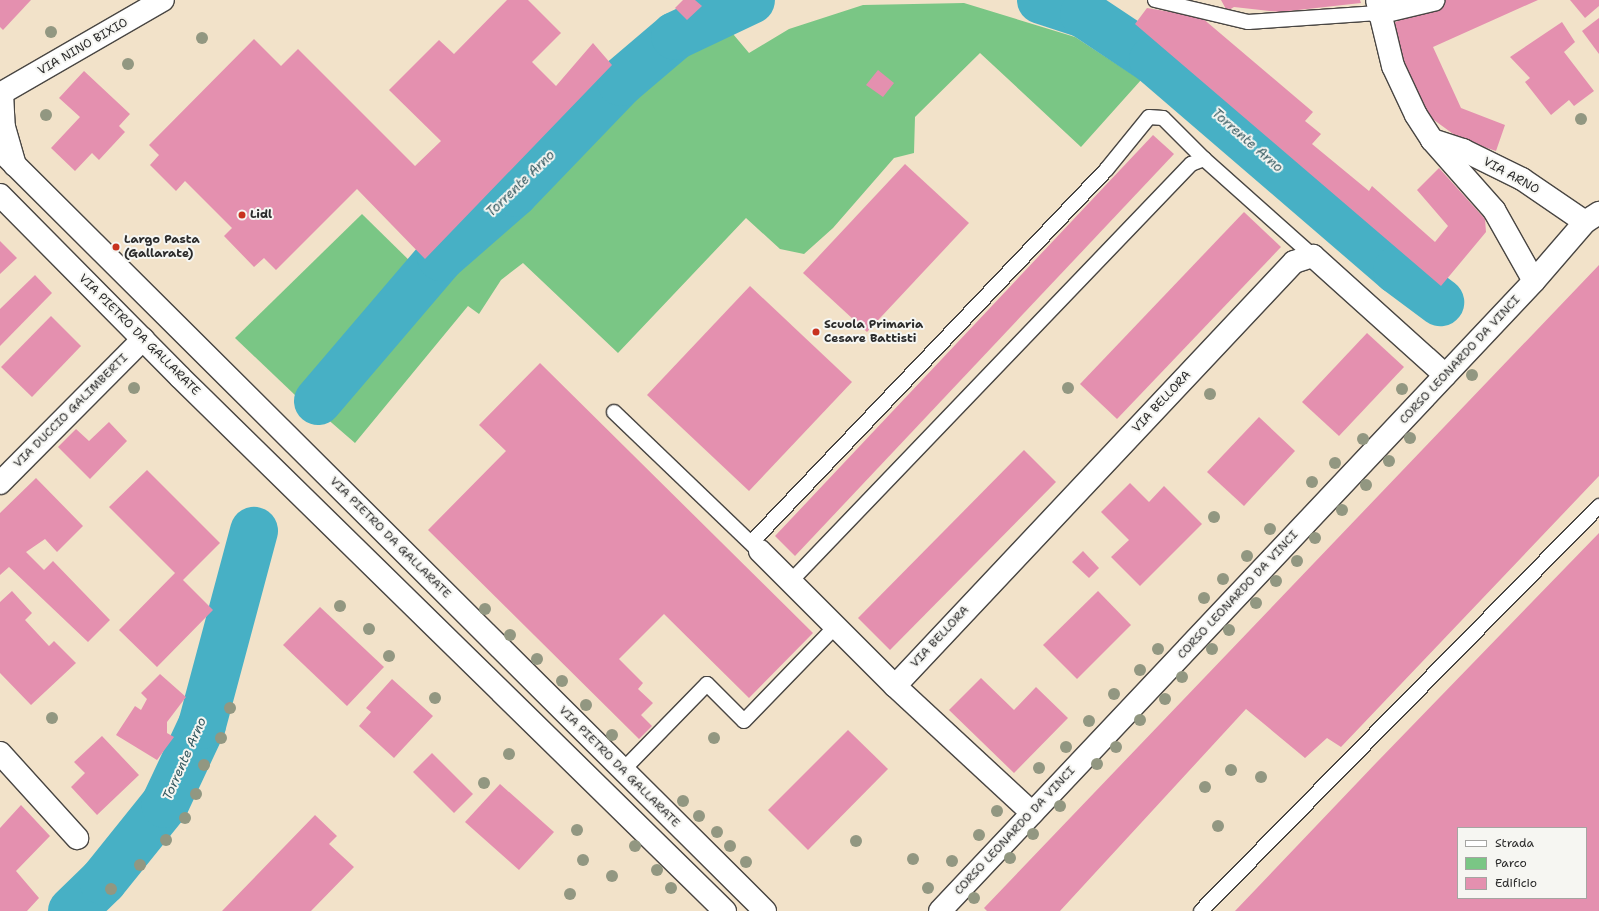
<!DOCTYPE html>
<style>
body{margin:0}
#map{position:relative;width:1599px;height:911px;overflow:hidden;background:#f2e2c9;font-family:"Shantell Sans",sans-serif}
div>[style]{position:absolute}
.green>*{inset:0;background:#7ac685}
.river>*{height:48px;margin:-24px;padding:0 24px;transform-origin:24px;border-radius:24px;background:#47b0c5}
.building>*{inset:0;background:#e490af}
.roads{filter:drop-shadow(1px 0 #494643) drop-shadow(-1px 0 #494643) drop-shadow(0 1px #494643) drop-shadow(0 -1px #494643)}
.lane>*{height:14px;margin:-7px;padding:0 7px;transform-origin:7px;border-radius:7px;background:#fff}
.street>*{height:22px;margin:-11px;padding:0 11px;transform-origin:11px;border-radius:11px;background:#fff}
.secondary>*{height:22px;margin:-11px;padding:0 11px;transform-origin:11px;border-radius:11px;background:#fff}
.trees>*{width:12px;height:12px;margin:-6px;border-radius:50%;background:#929781}
.dots>*{width:11px;height:11px;translate:-50% -50%;box-sizing:border-box;border:2px solid #f6f6f2;border-radius:50%}
span{translate:-50% -50%;white-space:nowrap;text-align:center;line-height:1.15;-webkit-text-stroke:4px #f6f6f2;paint-order:stroke}
.street-label{font-size:12px;color:#2b2b2b}
.poi-label{font-size:12px;color:#2b2b2b;font-weight:700}
.left{translate:0 -50%;text-align:left}
.water-label{font-size:13px;color:#355a61;font-style:italic}
.legend{position:absolute;left:1457px;top:827px;width:130px;height:72px;box-sizing:border-box;background:#f6f6f2;border:1px solid #a5a5a2;margin:0;padding:5px 7px;list-style:none;font-size:12px;color:#2b2b2b}
.legend li{display:flex;align-items:center;gap:8px;height:20px}
.legend b{width:20px;border:1px solid #a5a5a2}
</style>
<div id="map">
<div class="green">
<i style="clip-path:polygon(964px 3px,1075px 37px,1141px 80px,1081px 147px,980px 53px,915px 117px,914px 153px,894px 158px,833px 228px,804px 254px,780px 249px,746px 218px,618px 353px,523px 263px,501px 280px,479px 314px,468px 306px,355px 443px,325px 417px,439px 282px,567px 165px,646px 83px,728px 28px,749px 53px,789px 29px,863px 5px)"></i>
<i style="clip-path:polygon(362px 214px,417px 268px,296px 396px,235px 338px)"></i>
</div>
<div class="river">
<i style="left:1041px;top:0;width:45px;rotate:18deg"></i>
<i style="left:1084px;top:14px;width:83px;rotate:33.7deg"></i>
<i style="left:1153px;top:60px;width:322px;rotate:40.7deg"></i>
<i style="left:1397px;top:270px;width:54px;rotate:36.7deg"></i>
<i style="left:318px;top:401px;width:189px;rotate:-49.5deg"></i>
<i style="left:441px;top:257px;width:97px;rotate:-41.2deg"></i>
<i style="left:514px;top:193px;width:154px;rotate:-46.1deg"></i>
<i style="left:621px;top:82px;width:71px;rotate:-40.4deg"></i>
<i style="left:675px;top:36px;width:84px;rotate:-25.3deg"></i>
<i style="left:72px;top:911px;width:43px;rotate:-44.1deg"></i>
<i style="left:103px;top:881px;width:99px;rotate:-51.2deg"></i>
<i style="left:165px;top:804px;width:87px;rotate:-64.9deg"></i>
<i style="left:202px;top:725px;width:201px;rotate:-75deg"></i>
</div>
<div class="building">
<i style="clip-path:polygon(0 0,31px 0,3px 30px,0 27px)"></i>
<i style="clip-path:polygon(507px 0,528px 0,561px 33px,532px 62px,556px 86px,593px 43px,612px 65px,425px 259px,357px 189px,276px 270px,264px 258px,254px 267px,224px 236px,232px 228px,185px 181px,176px 191px,150px 165px,159px 155px,149px 145px,254px 39px,281px 66px,298px 49px,415px 166px,441px 141px,389px 90px,439px 40px,454px 54px)"></i>
<i style="clip-path:polygon(683px 0,695px 0,702px 6px,687px 20px,675px 8px)"></i>
<i style="clip-path:polygon(1221px 0,1360px 0,1361px 3px,1280px 12px,1234px 7px,1227px 11px)"></i>
<i style="clip-path:polygon(1444px 0,1538px 0,1433px 47px,1461px 108px,1505px 125px,1496px 151px,1460px 139px,1434px 120px,1430px 122px,1387px 26px)"></i>
<i style="clip-path:polygon(1570px 0,1599px 0,1599px 6px,1585px 18px)"></i>
<i style="clip-path:polygon(1147px 8px,1201px 17px,1313px 112px,1305px 121px,1321px 134px,1312px 144px,1369px 191px,1372px 186px,1435px 242px,1448px 226px,1417px 190px,1439px 168px,1485px 219px,1486px 232px,1441px 286px,1135px 24px)"></i>
<i style="clip-path:polygon(1599px 18px,1599px 54px,1582px 31px)"></i>
<i style="clip-path:polygon(1562px 22px,1575px 42px,1564px 52px,1594px 91px,1574px 106px,1569px 100px,1551px 115px,1525px 82px,1530px 78px,1510px 57px)"></i>
<i style="clip-path:polygon(878px 70px,894px 83px,883px 97px,866px 85px)"></i>
<i style="clip-path:polygon(84px 71px,130px 114px,119px 126px,125px 132px,99px 160px,92px 153px,75px 171px,51px 148px,80px 117px,59px 98px)"></i>
<i style="clip-path:polygon(1153px 135px,1174px 154px,795px 556px,775px 536px)"></i>
<i style="clip-path:polygon(905px 164px,969px 223px,867px 332px,803px 273px)"></i>
<i style="clip-path:polygon(1244px 212px,1281px 247px,1117px 419px,1080px 384px)"></i>
<i style="clip-path:polygon(0 241px,17px 258px,0 274px)"></i>
<i style="clip-path:polygon(1599px 265px,1599px 476px,1341px 747px,1327px 738px,1305px 758px,1246px 709px,1060px 911px,987px 911px,984px 908px)"></i>
<i style="clip-path:polygon(35px 275px,52px 293px,0 346px,0 309px)"></i>
<i style="clip-path:polygon(750px 286px,852px 382px,749px 491px,647px 395px)"></i>
<i style="clip-path:polygon(51px 316px,81px 346px,32px 397px,1px 367px)"></i>
<i style="clip-path:polygon(1367px 333px,1404px 367px,1339px 436px,1302px 402px)"></i>
<i style="clip-path:polygon(540px 363px,813px 633px,749px 698px,664px 614px,619px 659px,643px 683px,638px 689px,653px 703px,641px 715px,652px 726px,639px 739px,428px 530px,506px 451px,479px 425px)"></i>
<i style="clip-path:polygon(1259px 417px,1295px 451px,1244px 506px,1207px 472px)"></i>
<i style="clip-path:polygon(109px 422px,127px 441px,90px 479px,58px 447px,76px 429px,89px 441px)"></i>
<i style="clip-path:polygon(1024px 450px,1056px 482px,890px 650px,858px 618px)"></i>
<i style="clip-path:polygon(147px 470px,220px 543px,183px 580px,213px 610px,157px 667px,119px 630px,175px 573px,109px 507px)"></i>
<i style="clip-path:polygon(36px 478px,83px 526px,57px 552px,45px 539px,26px 552px,44px 570px,53px 561px,110px 620px,88px 642px,9px 567px,0 575px,0 513px)"></i>
<i style="clip-path:polygon(1130px 483px,1149px 502px,1164px 486px,1202px 524px,1140px 586px,1111px 557px,1129px 540px,1101px 512px)"></i>
<i style="clip-path:polygon(evenodd,1599px 533px,1599px 911px,1235px 911px,1377px 762px,1599px 533px,1458px 828px,1586px 828px,1586px 898px,1458px 898px,1458px 828px)"></i>
<i style="clip-path:polygon(1083px 551px,1099px 568px,1089px 578px,1072px 562px)"></i>
<i style="clip-path:polygon(12px 591px,32px 613px,25px 620px,49px 646px,54px 641px,76px 663px,31px 705px,0 673px,0 602px)"></i>
<i style="clip-path:polygon(1098px 591px,1131px 625px,1077px 679px,1043px 645px)"></i>
<i style="clip-path:polygon(320px 607px,384px 667px,347px 706px,283px 645px)"></i>
<i style="clip-path:polygon(160px 674px,186px 697px,167px 722px,167px 733px,174px 737px,157px 760px,116px 735px,135px 706px,141px 710px,147px 699px,141px 693px)"></i>
<i style="clip-path:polygon(981px 678px,1014px 710px,1036px 687px,1068px 718px,1014px 773px,949px 710px)"></i>
<i style="clip-path:polygon(392px 679px,433px 716px,394px 758px,359px 726px,371px 712px,366px 708px)"></i>
<i style="clip-path:polygon(848px 730px,888px 769px,808px 850px,768px 810px)"></i>
<i style="clip-path:polygon(102px 736px,139px 775px,97px 815px,71px 787px,85px 773px,74px 762px)"></i>
<i style="clip-path:polygon(432px 753px,473px 794px,454px 813px,413px 772px)"></i>
<i style="clip-path:polygon(500px 784px,554px 832px,519px 870px,465px 822px)"></i>
<i style="clip-path:polygon(21px 805px,50px 836px,16px 871px,39px 898px,27px 911px,0 911px,0 828px)"></i>
<i style="clip-path:polygon(315px 815px,337px 836px,329px 844px,354px 867px,311px 911px,222px 911px)"></i>
</div>
<div class="roads">
<div class="lane">
<i style="left:1155px;top:0;width:96px;rotate:13.3deg"></i>
<i style="left:1248px;top:22px;width:130px;rotate:-4deg"></i>
<i style="left:614px;top:412px;width:198px;rotate:43.8deg"></i>
<i style="left:751px;top:543px;width:515px;rotate:-46.42deg"></i>
<i style="left:1106px;top:170px;width:68px;rotate:-50.9deg"></i>
<i style="left:1149px;top:117px;width:14px;rotate:4deg"></i>
<i style="left:1163px;top:118px;width:58px;rotate:45deg"></i>
<i style="left:791px;top:581px;width:578px;rotate:-46.19deg"></i>
<i style="left:1191px;top:164px;width:14px;rotate:-21deg"></i>
<i style="left:1204px;top:159px;width:146px;rotate:41.7deg"></i>
<i style="left:623px;top:770px;width:120px;rotate:-45.7deg"></i>
<i style="left:707px;top:684px;width:52px;rotate:45deg"></i>
<i style="left:744px;top:721px;width:132px;rotate:-45.9deg"></i>
<i style="left:1201px;top:911px;width:568px;rotate:-45.5deg"></i>
</div>
<div class="street">
<i style="left:1377px;top:0;width:68px;rotate:76.4deg"></i>
<i style="left:1393px;top:66px;width:54px;rotate:64.9deg"></i>
<i style="left:1416px;top:115px;width:30px;rotate:57deg"></i>
<i style="left:1432px;top:140px;width:94px;rotate:48.5deg"></i>
<i style="left:1494px;top:210px;width:81px;rotate:60.6deg"></i>
<i style="left:1378px;top:13px;width:57px;rotate:-13.3deg"></i>
<i style="left:2px;top:93px;width:34px;rotate:87deg"></i>
<i style="left:4px;top:127px;width:40px;rotate:74deg"></i>
<i style="left:0;top:94px;width:188px;rotate:-30deg"></i>
<i style="left:1432px;top:140px;width:33px;rotate:18deg"></i>
<i style="left:1463px;top:150px;width:66px;rotate:26.2deg"></i>
<i style="left:1522px;top:179px;width:76px;rotate:34.3deg"></i>
<i style="left:0;top:483px;width:203px;rotate:-45.2deg"></i>
<i style="left:760px;top:551px;width:191px;rotate:45deg"></i>
<i style="left:895px;top:686px;width:187px;rotate:42.8deg"></i>
<i style="left:895px;top:686px;width:582px;rotate:-46.74deg"></i>
<i style="left:1294px;top:262px;width:20px;rotate:-18deg"></i>
<i style="left:1313px;top:256px;width:178px;rotate:42deg"></i>
<i style="left:0;top:753px;width:115px;rotate:47.8deg"></i>
<i style="left:940px;top:911px;width:866px;rotate:-46.68deg"></i>
<i style="left:1534px;top:281px;width:78px;rotate:-49.2deg"></i>
<i style="left:1585px;top:222px;width:17px;rotate:-33deg"></i>
</div>
<div class="secondary">
<i style="left:0;top:150px;width:1079px;rotate:44.85deg"></i>
<i style="left:0;top:195px;width:256px;rotate:45.3deg"></i>
<i style="left:180px;top:377px;width:763px;rotate:44.42deg"></i>
</div>
</div>
<div class="trees">
<i style="left:51px;top:32px"></i>
<i style="left:202px;top:38px"></i>
<i style="left:128px;top:64px"></i>
<i style="left:46px;top:115px"></i>
<i style="left:1581px;top:119px"></i>
<i style="left:1472px;top:375px"></i>
<i style="left:134px;top:388px"></i>
<i style="left:1068px;top:388px"></i>
<i style="left:1402px;top:389px"></i>
<i style="left:1210px;top:394px"></i>
<i style="left:1410px;top:438px"></i>
<i style="left:1363px;top:439px"></i>
<i style="left:1389px;top:461px"></i>
<i style="left:1335px;top:463px"></i>
<i style="left:1312px;top:482px"></i>
<i style="left:1366px;top:485px"></i>
<i style="left:1342px;top:510px"></i>
<i style="left:1214px;top:517px"></i>
<i style="left:1270px;top:529px"></i>
<i style="left:1315px;top:538px"></i>
<i style="left:1247px;top:556px"></i>
<i style="left:1297px;top:561px"></i>
<i style="left:1223px;top:579px"></i>
<i style="left:1276px;top:581px"></i>
<i style="left:1204px;top:598px"></i>
<i style="left:1256px;top:603px"></i>
<i style="left:340px;top:606px"></i>
<i style="left:485px;top:609px"></i>
<i style="left:369px;top:629px"></i>
<i style="left:1229px;top:630px"></i>
<i style="left:510px;top:635px"></i>
<i style="left:1158px;top:649px"></i>
<i style="left:1212px;top:649px"></i>
<i style="left:389px;top:656px"></i>
<i style="left:537px;top:659px"></i>
<i style="left:1140px;top:670px"></i>
<i style="left:1182px;top:677px"></i>
<i style="left:562px;top:681px"></i>
<i style="left:1114px;top:694px"></i>
<i style="left:435px;top:698px"></i>
<i style="left:1165px;top:699px"></i>
<i style="left:586px;top:705px"></i>
<i style="left:230px;top:708px"></i>
<i style="left:52px;top:718px"></i>
<i style="left:1140px;top:720px"></i>
<i style="left:1089px;top:721px"></i>
<i style="left:612px;top:735px"></i>
<i style="left:221px;top:738px"></i>
<i style="left:714px;top:738px"></i>
<i style="left:1066px;top:747px"></i>
<i style="left:1116px;top:747px"></i>
<i style="left:509px;top:754px"></i>
<i style="left:1097px;top:764px"></i>
<i style="left:204px;top:765px"></i>
<i style="left:1039px;top:768px"></i>
<i style="left:1231px;top:770px"></i>
<i style="left:1261px;top:777px"></i>
<i style="left:484px;top:783px"></i>
<i style="left:1205px;top:787px"></i>
<i style="left:196px;top:794px"></i>
<i style="left:683px;top:801px"></i>
<i style="left:1060px;top:806px"></i>
<i style="left:997px;top:811px"></i>
<i style="left:699px;top:816px"></i>
<i style="left:185px;top:818px"></i>
<i style="left:1218px;top:826px"></i>
<i style="left:577px;top:830px"></i>
<i style="left:717px;top:832px"></i>
<i style="left:1033px;top:834px"></i>
<i style="left:979px;top:835px"></i>
<i style="left:166px;top:840px"></i>
<i style="left:856px;top:841px"></i>
<i style="left:635px;top:846px"></i>
<i style="left:730px;top:846px"></i>
<i style="left:1010px;top:858px"></i>
<i style="left:913px;top:859px"></i>
<i style="left:583px;top:860px"></i>
<i style="left:952px;top:861px"></i>
<i style="left:746px;top:862px"></i>
<i style="left:140px;top:865px"></i>
<i style="left:657px;top:870px"></i>
<i style="left:612px;top:876px"></i>
<i style="left:671px;top:888px"></i>
<i style="left:928px;top:888px"></i>
<i style="left:111px;top:889px"></i>
<i style="left:570px;top:894px"></i>
<i style="left:974px;top:898px"></i>
</div>
<div class="dots">
<i style="left:242px;top:215px;background:#c8321e"></i>
<i style="left:116px;top:247px;background:#c8321e"></i>
<i style="left:816px;top:332px;background:#c8321e"></i>
</div>
<div class="street-label">
<span style="left:83px;top:47px;rotate:-30deg">VIA NINO BIXIO</span>
<span style="left:1511px;top:176px;rotate:29deg">VIA ARNO</span>
<span style="left:139px;top:335px;rotate:45deg">VIA PIETRO DA GALLARATE</span>
<span style="left:1460px;top:360px;rotate:-47deg">CORSO LEONARDO DA VINCI</span>
<span style="left:1162px;top:402px;rotate:-47deg">VIA BELLORA</span>
<span style="left:71px;top:411px;rotate:-45deg">VIA DUCCIO GALIMBERTI</span>
<span style="left:390px;top:538px;rotate:45deg">VIA PIETRO DA GALLARATE</span>
<span style="left:1238px;top:595px;rotate:-47deg">CORSO LEONARDO DA VINCI</span>
<span style="left:940px;top:637px;rotate:-47deg">VIA BELLORA</span>
<span style="left:619px;top:767px;rotate:45deg">VIA PIETRO DA GALLARATE</span>
<span style="left:1015px;top:831px;rotate:-47deg">CORSO LEONARDO DA VINCI</span>
</div>
<div class="poi-label">
<span class="left" style="left:250px;top:215px">Lidl</span>
<span class="left" style="left:124px;top:247px">Largo Pasta<br>(Gallarate)</span>
<span class="left" style="left:824px;top:332px">Scuola Primaria<br>Cesare Battisti</span>
</div>
<div class="water-label">
<span style="left:1247px;top:141px;rotate:41deg">Torrente Arno</span>
<span style="left:521px;top:184px;rotate:-44deg">Torrente Arno</span>
<span style="left:185px;top:759px;rotate:-66deg">Torrente Arno</span>
</div>
<ul class="legend">
<li><b style="height:5px;background:#fff"></b>Strada</li>
<li><b style="height:11px;background:#7ac685"></b>Parco</li>
<li><b style="height:11px;background:#e490af"></b>Edificio</li>
</ul>
</div>
